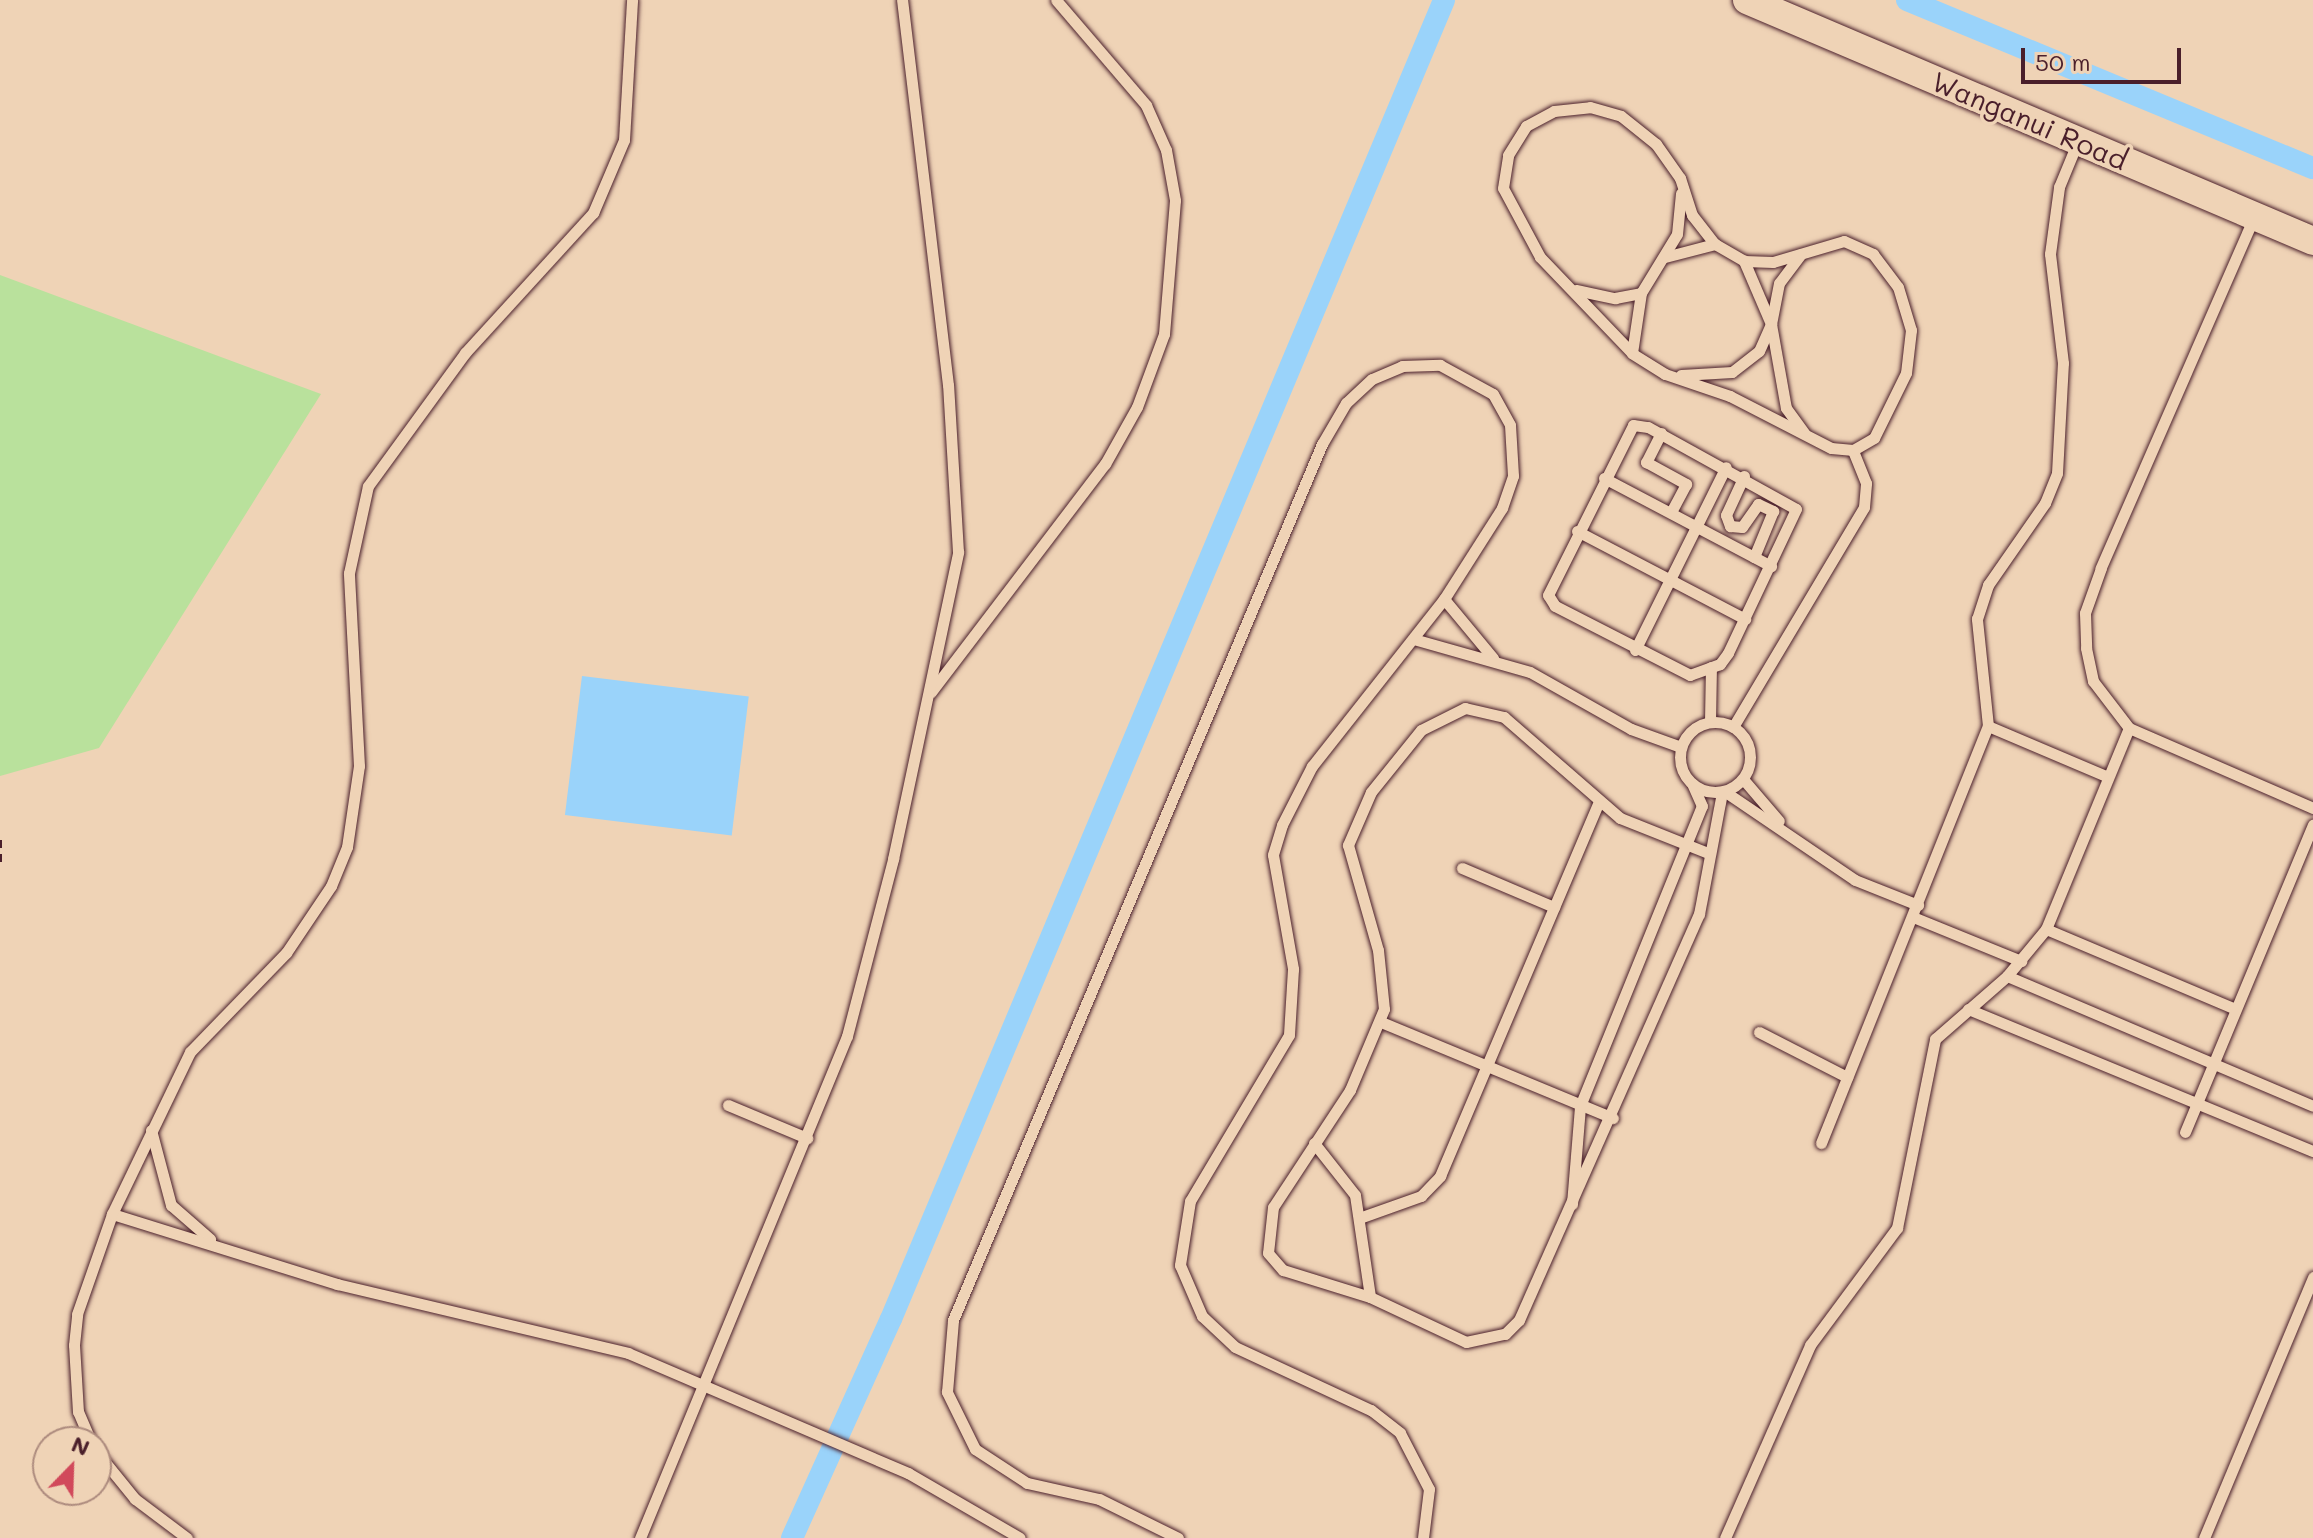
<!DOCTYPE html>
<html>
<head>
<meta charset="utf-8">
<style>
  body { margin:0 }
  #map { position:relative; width:2313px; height:1538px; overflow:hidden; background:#efd3b6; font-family:Mali,sans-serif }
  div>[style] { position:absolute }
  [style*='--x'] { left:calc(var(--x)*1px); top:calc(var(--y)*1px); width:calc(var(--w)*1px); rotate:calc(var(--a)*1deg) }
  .green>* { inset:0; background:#b9e19c }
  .water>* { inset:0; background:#9ad3fa; transform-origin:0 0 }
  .canal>* { height:22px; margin:-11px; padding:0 11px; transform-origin:11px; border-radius:11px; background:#9ad3fa }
  .path>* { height:4px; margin-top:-2px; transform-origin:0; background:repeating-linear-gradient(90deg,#4a1f2b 0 8px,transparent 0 14px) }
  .roads { filter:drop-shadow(0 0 2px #4a1f2b) drop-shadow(0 0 2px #4a1f2b) }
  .service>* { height:11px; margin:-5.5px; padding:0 5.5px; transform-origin:5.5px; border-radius:5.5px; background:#efd3b6 }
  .service>.ring { margin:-5.5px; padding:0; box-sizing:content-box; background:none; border:11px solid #efd3b6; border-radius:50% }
  .tertiary>* { height:28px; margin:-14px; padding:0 14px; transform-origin:14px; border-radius:14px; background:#efd3b6 }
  span { translate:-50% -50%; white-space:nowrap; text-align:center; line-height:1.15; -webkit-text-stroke:7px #efd3b6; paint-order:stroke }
  .street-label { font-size:28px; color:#4a1f2b }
  .north { position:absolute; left:32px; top:1426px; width:80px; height:80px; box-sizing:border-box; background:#efd3b6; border:2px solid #ad8b7e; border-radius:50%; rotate:23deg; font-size:22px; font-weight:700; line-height:32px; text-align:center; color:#4a1f2b }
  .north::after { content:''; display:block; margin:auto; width:28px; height:36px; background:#d1495b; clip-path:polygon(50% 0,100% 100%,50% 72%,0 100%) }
  .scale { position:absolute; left:2021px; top:48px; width:160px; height:36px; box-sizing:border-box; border:4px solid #4a1f2b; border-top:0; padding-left:10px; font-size:24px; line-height:28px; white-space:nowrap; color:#4a1f2b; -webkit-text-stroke:6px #efd3b6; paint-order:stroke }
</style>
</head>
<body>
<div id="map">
  <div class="green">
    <i style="clip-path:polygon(0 275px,321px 394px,99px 748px,0 776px)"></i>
  </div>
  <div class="water">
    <i style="left:582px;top:676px;width:168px;height:140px;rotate:7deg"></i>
  </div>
  <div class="canal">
    <i style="--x:1907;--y:0;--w:439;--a:22.5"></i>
    <i style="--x:792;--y:1538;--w:240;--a:-65.7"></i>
    <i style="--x:891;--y:1319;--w:1430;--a:-67.25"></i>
  </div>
  <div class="path">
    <i style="--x:0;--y:840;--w:25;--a:90"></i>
  </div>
  <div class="roads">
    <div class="service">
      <i style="--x:1590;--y:107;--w:32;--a:16"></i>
      <i style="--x:1621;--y:116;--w:45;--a:38.7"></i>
      <i style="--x:1656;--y:144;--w:42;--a:54.8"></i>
      <i style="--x:1680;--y:178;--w:39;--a:72"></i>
      <i style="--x:1692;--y:215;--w:37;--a:52"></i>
      <i style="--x:1715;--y:244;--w:34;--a:30"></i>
      <i style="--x:1744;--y:261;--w:29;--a:2"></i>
      <i style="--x:1773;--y:262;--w:74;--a:-16.5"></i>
      <i style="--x:1844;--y:241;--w:32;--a:24"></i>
      <i style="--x:1873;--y:254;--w:41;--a:52.9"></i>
      <i style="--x:1898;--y:287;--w:45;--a:73.2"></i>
      <i style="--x:1911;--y:330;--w:43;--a:96.6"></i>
      <i style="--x:1906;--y:373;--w:72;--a:116.2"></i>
      <i style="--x:1874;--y:438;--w:24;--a:150"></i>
      <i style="--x:1853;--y:450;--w:22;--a:-175"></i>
      <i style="--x:1831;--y:448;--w:114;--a:-152.8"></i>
      <i style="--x:1730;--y:396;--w:69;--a:-161.3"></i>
      <i style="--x:1665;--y:374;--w:39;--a:-148"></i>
      <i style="--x:1632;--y:353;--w:133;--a:-133.8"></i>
      <i style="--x:1540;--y:257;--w:78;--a:-118.2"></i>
      <i style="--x:1503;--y:188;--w:33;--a:-81"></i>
      <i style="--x:1508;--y:155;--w:34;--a:-58"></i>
      <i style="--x:1526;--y:126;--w:32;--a:-28"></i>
      <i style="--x:1554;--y:111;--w:36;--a:-6"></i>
      <i style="--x:2254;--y:217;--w:383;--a:113.6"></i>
      <i style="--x:2101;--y:568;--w:48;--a:109.6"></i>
      <i style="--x:2085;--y:613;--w:35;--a:88"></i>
      <i style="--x:2086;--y:648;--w:34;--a:78"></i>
      <i style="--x:2093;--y:681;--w:59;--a:52.5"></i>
      <i style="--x:2129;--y:728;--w:201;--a:23.5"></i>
      <i style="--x:1801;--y:254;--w:36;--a:127"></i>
      <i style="--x:1779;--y:283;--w:42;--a:101"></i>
      <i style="--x:1771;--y:324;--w:85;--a:79.9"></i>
      <i style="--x:1786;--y:408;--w:31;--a:54"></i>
      <i style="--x:1665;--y:257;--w:52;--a:-14.6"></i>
      <i style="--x:1576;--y:290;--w:40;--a:12"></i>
      <i style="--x:1615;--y:298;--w:26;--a:-11"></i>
      <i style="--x:1632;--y:353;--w:61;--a:-81.5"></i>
      <i style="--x:1641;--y:293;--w:69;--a:-58.6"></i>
      <i style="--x:1677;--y:234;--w:41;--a:-84.4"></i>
      <i style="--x:1681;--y:375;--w:51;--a:-3.4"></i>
      <i style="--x:1732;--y:372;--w:34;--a:-38"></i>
      <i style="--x:1759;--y:351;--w:30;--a:-66"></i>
      <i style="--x:1771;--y:324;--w:69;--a:-113.2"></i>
      <i style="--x:1633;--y:425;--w:15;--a:8"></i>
      <i style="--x:1648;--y:427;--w:169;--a:29"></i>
      <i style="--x:1796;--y:509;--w:159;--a:115.3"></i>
      <i style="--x:1728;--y:653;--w:14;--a:126"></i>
      <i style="--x:1720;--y:664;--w:32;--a:160"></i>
      <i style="--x:1690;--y:675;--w:152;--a:-152.9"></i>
      <i style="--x:1555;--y:606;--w:13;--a:-122"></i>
      <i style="--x:1548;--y:595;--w:190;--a:-63.4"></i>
      <i style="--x:1661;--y:433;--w:33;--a:117"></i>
      <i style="--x:1646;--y:462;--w:46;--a:28.8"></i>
      <i style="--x:1686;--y:484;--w:32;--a:118"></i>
      <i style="--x:1744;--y:476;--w:43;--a:114.8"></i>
      <i style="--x:1726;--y:515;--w:12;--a:70"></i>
      <i style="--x:1730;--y:526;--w:12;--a:5"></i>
      <i style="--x:1742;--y:527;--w:28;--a:-55"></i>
      <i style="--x:1758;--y:504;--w:17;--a:25"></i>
      <i style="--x:1773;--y:511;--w:50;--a:112.4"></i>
      <i style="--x:1604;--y:478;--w:189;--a:27.8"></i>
      <i style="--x:1577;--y:531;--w:190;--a:27.6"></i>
      <i style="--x:1444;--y:599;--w:77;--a:50.3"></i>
      <i style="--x:1417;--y:640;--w:117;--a:15.8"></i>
      <i style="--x:1530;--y:672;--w:116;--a:29.4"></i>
      <i style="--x:1631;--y:729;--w:53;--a:19.8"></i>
      <i style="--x:1635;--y:650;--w:204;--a:-63.6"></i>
      <i style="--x:931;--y:692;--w:287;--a:-52.7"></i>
      <i style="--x:1105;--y:464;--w:65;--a:-60.7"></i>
      <i style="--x:1137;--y:407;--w:78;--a:-69.7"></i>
      <i style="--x:1164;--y:334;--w:134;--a:-85.3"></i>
      <i style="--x:1175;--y:200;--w:51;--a:-100.2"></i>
      <i style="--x:1166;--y:150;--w:49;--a:-114"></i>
      <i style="--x:1146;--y:105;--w:138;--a:-130.6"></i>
      <i class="ring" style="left:1680px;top:722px;width:59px;height:59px"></i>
      <i style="--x:1710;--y:722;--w:55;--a:-89"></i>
      <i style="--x:1988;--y:726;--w:130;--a:23"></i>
      <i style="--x:1733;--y:727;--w:256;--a:-59.2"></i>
      <i style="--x:1864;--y:507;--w:24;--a:-85"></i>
      <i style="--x:1866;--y:483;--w:35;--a:-112"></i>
      <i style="--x:1743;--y:779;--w:55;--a:49.4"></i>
      <i style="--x:1724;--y:791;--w:158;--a:34.2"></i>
      <i style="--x:1855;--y:880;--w:68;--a:21.6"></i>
      <i style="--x:1708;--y:853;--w:95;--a:-158.3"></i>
      <i style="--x:1620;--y:818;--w:154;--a:-139"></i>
      <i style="--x:1504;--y:717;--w:40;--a:-167"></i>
      <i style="--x:1465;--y:708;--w:49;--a:153.4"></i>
      <i style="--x:1421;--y:730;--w:80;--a:128.9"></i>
      <i style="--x:1371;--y:792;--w:58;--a:113.5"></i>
      <i style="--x:1348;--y:845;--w:109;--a:74.1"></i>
      <i style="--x:1378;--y:950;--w:59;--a:84.2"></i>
      <i style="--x:1384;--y:1009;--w:88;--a:112.8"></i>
      <i style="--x:1350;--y:1090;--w:140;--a:123.3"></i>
      <i style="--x:1273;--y:1207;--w:46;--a:96.2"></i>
      <i style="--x:1268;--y:1253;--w:23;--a:49"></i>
      <i style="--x:1283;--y:1270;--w:91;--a:17.2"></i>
      <i style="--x:1370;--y:1297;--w:106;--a:25.1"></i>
      <i style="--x:1466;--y:1342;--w:40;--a:-12"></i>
      <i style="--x:1505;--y:1334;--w:20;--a:-45"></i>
      <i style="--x:1519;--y:1320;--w:444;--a:-66.1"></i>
      <i style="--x:1699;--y:914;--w:124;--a:-79.3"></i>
      <i style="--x:1462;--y:868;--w:100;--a:23"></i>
      <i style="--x:1913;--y:917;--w:117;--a:22.2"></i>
      <i style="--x:2046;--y:929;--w:205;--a:22.9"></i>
      <i style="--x:2007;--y:976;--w:332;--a:23"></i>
      <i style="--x:1968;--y:1009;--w:373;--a:22.4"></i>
      <i style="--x:1381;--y:1022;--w:251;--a:22.5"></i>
      <i style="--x:1759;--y:1032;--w:99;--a:27.1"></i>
      <i style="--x:728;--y:1105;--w:86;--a:22.7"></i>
      <i style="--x:151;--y:1130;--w:78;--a:75.1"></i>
      <i style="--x:171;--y:1205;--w:52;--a:41.1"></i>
      <i style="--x:2185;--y:1132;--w:333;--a:-67.4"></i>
      <i style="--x:1314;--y:1143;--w:66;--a:51.7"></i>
      <i style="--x:1355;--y:1195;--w:103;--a:81.6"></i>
      <i style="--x:1821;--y:1143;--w:449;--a:-68.2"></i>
      <i style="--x:1988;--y:726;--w:108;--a:-95.9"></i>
      <i style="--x:1977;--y:619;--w:36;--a:-72"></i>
      <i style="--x:1988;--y:585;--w:100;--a:-55.2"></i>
      <i style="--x:2045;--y:503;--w:32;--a:-68"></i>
      <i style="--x:2057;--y:473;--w:110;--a:-86.9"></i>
      <i style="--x:2063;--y:363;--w:110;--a:-96.8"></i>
      <i style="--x:2050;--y:254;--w:68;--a:-82.3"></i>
      <i style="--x:2059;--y:187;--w:50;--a:-67.6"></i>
      <i style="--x:1572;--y:1204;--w:98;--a:-85.3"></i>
      <i style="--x:1580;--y:1106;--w:324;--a:-67.9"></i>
      <i style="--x:1702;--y:806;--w:24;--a:-114"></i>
      <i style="--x:112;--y:1214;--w:236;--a:17.3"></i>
      <i style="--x:337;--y:1284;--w:299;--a:13.3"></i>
      <i style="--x:628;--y:1353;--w:305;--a:23.2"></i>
      <i style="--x:908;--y:1473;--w:129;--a:30.1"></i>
      <i style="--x:1362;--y:1217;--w:63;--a:-19.6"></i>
      <i style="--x:1421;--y:1196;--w:28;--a:-46"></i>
      <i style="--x:1440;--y:1176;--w:405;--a:-67"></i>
      <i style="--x:91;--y:1442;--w:33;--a:-113"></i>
      <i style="--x:78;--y:1412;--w:67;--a:-93.4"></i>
      <i style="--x:74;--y:1345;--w:31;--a:-84"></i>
      <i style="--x:77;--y:1314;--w:106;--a:-70.7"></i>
      <i style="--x:112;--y:1214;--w:180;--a:-64.3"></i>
      <i style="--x:190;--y:1052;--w:138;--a:-45.9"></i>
      <i style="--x:286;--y:953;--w:81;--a:-56.1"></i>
      <i style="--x:331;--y:886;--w:42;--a:-67.7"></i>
      <i style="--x:347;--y:847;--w:82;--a:-81.6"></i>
      <i style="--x:359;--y:766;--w:193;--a:-93"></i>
      <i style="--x:349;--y:573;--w:89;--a:-77.7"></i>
      <i style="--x:368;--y:486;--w:165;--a:-53.9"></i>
      <i style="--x:465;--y:353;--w:190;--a:-47.6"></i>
      <i style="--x:593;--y:213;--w:79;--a:-67"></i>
      <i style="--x:624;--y:140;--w:140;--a:-86.7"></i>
      <i style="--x:96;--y:1451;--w:62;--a:50.9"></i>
      <i style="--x:135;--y:1499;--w:65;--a:36.9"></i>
      <i style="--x:640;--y:1538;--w:543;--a:-67.59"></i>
      <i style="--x:847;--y:1036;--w:183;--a:-75.4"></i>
      <i style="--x:893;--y:859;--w:314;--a:-78"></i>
      <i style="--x:958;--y:552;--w:167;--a:-93.4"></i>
      <i style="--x:948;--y:385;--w:388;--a:-96.8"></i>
      <i style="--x:1178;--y:1538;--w:88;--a:-153.7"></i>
      <i style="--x:1099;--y:1499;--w:74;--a:-167.5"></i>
      <i style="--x:1027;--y:1483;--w:62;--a:-146.8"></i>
      <i style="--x:975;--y:1449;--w:64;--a:-116.2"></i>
      <i style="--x:947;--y:1392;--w:72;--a:-85.2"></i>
      <i style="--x:953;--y:1320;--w:951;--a:-67.16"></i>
      <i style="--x:1322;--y:444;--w:48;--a:-59.7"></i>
      <i style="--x:1346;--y:403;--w:35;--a:-43"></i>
      <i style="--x:1372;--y:379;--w:33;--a:-23"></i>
      <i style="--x:1402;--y:366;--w:38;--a:-2"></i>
      <i style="--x:1440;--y:365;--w:60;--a:28.7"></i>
      <i style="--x:1493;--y:394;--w:35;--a:61"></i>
      <i style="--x:1510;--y:425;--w:51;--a:86.6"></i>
      <i style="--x:1513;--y:476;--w:34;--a:109"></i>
      <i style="--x:1502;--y:508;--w:108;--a:122.5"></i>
      <i style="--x:1444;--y:599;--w:213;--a:128.3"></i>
      <i style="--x:1312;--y:766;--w:66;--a:117"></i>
      <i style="--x:1282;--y:825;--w:31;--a:107"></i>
      <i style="--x:1273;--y:855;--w:116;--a:80"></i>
      <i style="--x:1293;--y:969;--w:66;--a:93.5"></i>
      <i style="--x:1289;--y:1035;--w:193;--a:120.8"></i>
      <i style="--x:1190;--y:1201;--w:65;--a:98.9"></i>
      <i style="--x:1180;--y:1265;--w:56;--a:66.7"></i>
      <i style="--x:1202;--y:1316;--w:45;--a:43.2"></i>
      <i style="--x:1235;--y:1347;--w:150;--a:24.9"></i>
      <i style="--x:1371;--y:1410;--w:37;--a:38"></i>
      <i style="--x:1400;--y:1433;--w:63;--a:62.6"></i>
      <i style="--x:1429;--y:1489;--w:49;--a:97"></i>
      <i style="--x:1725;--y:1538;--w:211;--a:-66.2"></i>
      <i style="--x:1810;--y:1345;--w:146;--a:-53.4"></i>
      <i style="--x:1897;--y:1228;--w:193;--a:-78.6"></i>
      <i style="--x:1935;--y:1039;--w:96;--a:-41.2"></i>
      <i style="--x:2007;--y:976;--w:61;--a:-50.3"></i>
      <i style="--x:2046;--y:929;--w:217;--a:-67.6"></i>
      <i style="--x:2204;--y:1538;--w:283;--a:-67.3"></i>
    </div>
    <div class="tertiary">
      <i style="--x:1747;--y:0;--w:615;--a:23.06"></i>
    </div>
  </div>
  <div class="street-label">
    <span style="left:2030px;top:120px;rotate:23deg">Wanganui Road</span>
  </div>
  <div class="north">N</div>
  <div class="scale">50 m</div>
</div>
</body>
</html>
